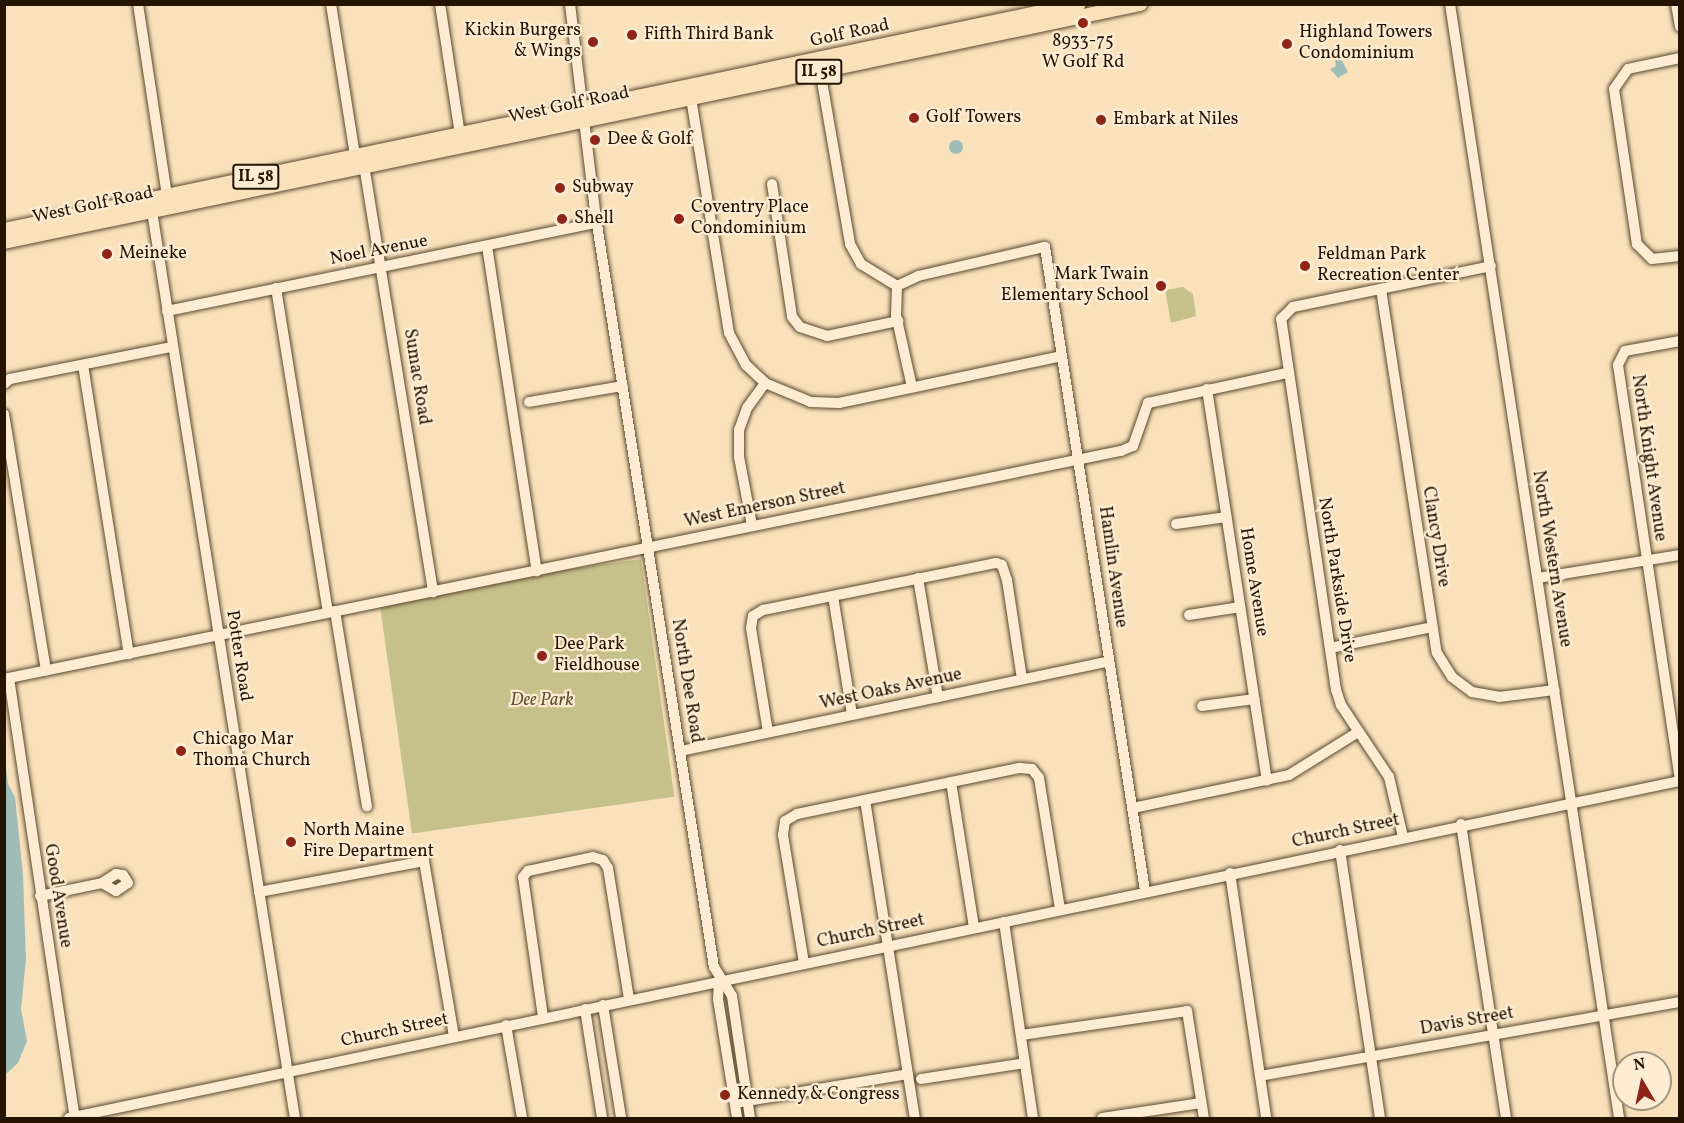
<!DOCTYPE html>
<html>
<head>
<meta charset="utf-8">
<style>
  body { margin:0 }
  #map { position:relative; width:1684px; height:1123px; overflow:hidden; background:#f9e2bb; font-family:Vollkorn,serif }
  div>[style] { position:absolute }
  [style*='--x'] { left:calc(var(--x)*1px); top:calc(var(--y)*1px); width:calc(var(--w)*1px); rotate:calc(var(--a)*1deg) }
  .green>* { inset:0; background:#c6c18b; transform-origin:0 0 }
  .water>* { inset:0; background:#a0bcb7 }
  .round { border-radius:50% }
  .roads { filter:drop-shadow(0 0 2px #5a4830) drop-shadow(0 0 2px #5a4830) }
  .minor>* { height:10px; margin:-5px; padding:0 5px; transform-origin:5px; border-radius:5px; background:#fbecd3 }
  .major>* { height:14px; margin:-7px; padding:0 7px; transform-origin:7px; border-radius:7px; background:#f9e2bb }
  .dots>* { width:16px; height:16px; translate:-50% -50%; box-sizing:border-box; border:3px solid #fbecd3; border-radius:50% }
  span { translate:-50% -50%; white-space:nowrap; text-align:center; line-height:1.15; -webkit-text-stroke:4.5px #fbecd3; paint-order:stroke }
  .shield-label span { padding:2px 4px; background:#fbecd3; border:2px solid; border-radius:4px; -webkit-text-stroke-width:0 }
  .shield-label { font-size:16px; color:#251402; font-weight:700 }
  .poi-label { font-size:18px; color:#251402 }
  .right { translate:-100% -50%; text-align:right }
  .left { translate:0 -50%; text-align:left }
  .street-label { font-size:18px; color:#251402 }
  .park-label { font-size:18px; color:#5d5132; font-style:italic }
  .frame { position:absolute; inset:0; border:6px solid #251402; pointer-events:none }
  .north { position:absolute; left:1612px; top:1051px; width:60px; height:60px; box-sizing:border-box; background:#fbecd3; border:2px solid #a5967f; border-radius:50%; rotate:351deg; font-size:16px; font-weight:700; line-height:24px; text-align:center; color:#251402 }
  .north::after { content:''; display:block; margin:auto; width:21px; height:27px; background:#8f2418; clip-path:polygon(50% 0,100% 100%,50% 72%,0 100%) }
</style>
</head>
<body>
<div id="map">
  <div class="green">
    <i style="clip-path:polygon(1183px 287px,1193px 294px,1196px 316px,1171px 323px,1165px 290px)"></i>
    <i style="left:641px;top:559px;width:240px;height:265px;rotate:82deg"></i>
  </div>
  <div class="water">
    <i style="clip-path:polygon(1341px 59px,1348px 72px,1338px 78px,1330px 69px,1336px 66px,1335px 60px)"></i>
    <i class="round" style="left:949px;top:140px;width:14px;height:14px"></i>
    <i style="clip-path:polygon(4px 750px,8px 784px,15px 797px,23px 875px,26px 959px,21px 1009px,27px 1041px,18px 1063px,5px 1075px)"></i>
  </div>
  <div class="roads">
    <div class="minor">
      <i style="--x:138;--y:4;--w:193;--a:81.4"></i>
      <i style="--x:331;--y:4;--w:154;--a:81"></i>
      <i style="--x:440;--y:4;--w:132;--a:81.3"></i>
      <i style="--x:570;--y:4;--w:216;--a:83.1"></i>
      <i style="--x:596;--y:218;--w:758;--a:81.05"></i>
      <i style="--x:714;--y:967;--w:34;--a:58"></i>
      <i style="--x:732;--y:996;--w:123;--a:81.6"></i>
      <i style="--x:1450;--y:4;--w:1127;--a:81.37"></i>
      <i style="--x:1676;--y:4;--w:23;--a:80"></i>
      <i style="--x:1680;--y:58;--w:53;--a:168.1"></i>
      <i style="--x:1628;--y:69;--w:24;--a:125"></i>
      <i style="--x:1614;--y:89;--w:157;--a:81.6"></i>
      <i style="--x:1637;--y:244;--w:21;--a:45"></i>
      <i style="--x:1652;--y:259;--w:28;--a:-6"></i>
      <i style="--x:819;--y:64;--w:183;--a:80.2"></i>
      <i style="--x:850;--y:244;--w:23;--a:61"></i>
      <i style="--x:861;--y:264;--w:42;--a:31.4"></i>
      <i style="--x:690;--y:92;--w:244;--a:80.8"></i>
      <i style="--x:729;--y:333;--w:36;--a:62"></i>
      <i style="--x:746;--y:365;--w:26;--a:43"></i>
      <i style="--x:765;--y:383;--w:50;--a:22.4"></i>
      <i style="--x:811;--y:402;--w:28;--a:2"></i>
      <i style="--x:839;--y:403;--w:228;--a:-11.9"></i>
      <i style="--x:363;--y:159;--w:439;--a:80.8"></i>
      <i style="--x:772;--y:184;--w:134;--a:81.4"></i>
      <i style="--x:792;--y:317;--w:13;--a:51"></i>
      <i style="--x:800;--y:327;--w:28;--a:18"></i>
      <i style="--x:827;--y:336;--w:73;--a:-11.9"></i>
      <i style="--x:151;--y:205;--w:924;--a:81.04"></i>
      <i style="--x:487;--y:246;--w:329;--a:81.3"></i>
      <i style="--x:897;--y:286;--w:23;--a:-25"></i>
      <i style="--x:918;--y:276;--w:130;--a:-12.9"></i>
      <i style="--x:1045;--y:247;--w:652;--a:81.17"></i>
      <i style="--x:897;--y:286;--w:29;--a:92"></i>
      <i style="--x:896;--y:315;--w:74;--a:77.5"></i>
      <i style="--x:276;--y:288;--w:328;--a:80.9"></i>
      <i style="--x:1381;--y:289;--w:368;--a:81.3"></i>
      <i style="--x:1437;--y:653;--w:28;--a:58"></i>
      <i style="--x:1452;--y:677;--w:25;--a:37"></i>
      <i style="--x:1472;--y:692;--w:27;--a:10"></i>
      <i style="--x:1499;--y:697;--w:56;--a:-7.1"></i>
      <i style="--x:167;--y:311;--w:439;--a:-11.6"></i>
      <i style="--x:1680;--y:341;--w:56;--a:169.7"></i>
      <i style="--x:1625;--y:351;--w:16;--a:117"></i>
      <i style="--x:1618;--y:365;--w:420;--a:81.5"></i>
      <i style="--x:83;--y:365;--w:293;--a:81"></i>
      <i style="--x:4;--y:384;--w:8;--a:-40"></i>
      <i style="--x:10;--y:379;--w:165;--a:-11.2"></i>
      <i style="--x:1207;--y:389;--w:396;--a:81.3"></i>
      <i style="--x:529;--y:402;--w:95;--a:-9.7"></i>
      <i style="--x:4;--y:414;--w:260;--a:80.7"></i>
      <i style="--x:1176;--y:524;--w:51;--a:-7.8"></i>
      <i style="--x:752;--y:525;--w:69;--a:-100.8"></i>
      <i style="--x:739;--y:457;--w:27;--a:-90"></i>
      <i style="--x:739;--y:430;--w:23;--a:-70"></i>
      <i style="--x:747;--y:408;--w:31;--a:-54"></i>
      <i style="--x:918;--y:578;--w:121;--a:80.5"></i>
      <i style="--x:1538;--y:578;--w:144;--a:-9.2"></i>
      <i style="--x:833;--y:596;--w:120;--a:80.9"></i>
      <i style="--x:335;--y:611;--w:198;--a:80.7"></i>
      <i style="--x:1189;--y:615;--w:52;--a:-8.9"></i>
      <i style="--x:1330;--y:648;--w:104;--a:-11.6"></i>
      <i style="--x:9;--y:678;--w:445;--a:81.5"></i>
      <i style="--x:4;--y:679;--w:1140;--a:-11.54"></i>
      <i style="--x:1121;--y:451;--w:13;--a:-23"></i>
      <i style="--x:1133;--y:446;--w:46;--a:-70.8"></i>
      <i style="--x:1148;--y:403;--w:142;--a:-12.2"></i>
      <i style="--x:1202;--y:706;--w:53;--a:-7.5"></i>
      <i style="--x:768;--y:732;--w:105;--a:-99.3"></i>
      <i style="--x:751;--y:628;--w:12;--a:-81"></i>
      <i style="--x:753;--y:616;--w:12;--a:-31"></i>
      <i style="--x:763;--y:610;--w:238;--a:-11.4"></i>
      <i style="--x:996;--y:563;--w:6;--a:18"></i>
      <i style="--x:1002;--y:565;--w:16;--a:72"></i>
      <i style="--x:1007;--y:580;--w:100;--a:81.4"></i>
      <i style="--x:680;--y:751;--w:438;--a:-11.8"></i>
      <i style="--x:951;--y:782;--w:147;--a:81"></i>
      <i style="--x:865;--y:800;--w:322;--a:81.1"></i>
      <i style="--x:1133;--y:808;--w:159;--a:-11.9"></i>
      <i style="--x:1289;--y:775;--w:81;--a:-31.9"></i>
      <i style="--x:1461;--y:824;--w:297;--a:81.3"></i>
      <i style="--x:1403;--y:837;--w:62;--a:-103.1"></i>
      <i style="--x:1389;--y:777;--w:87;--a:-123.7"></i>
      <i style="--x:1341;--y:705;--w:16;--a:-108"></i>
      <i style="--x:1336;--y:690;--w:375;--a:-98.4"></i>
      <i style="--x:1281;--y:319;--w:17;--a:-45"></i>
      <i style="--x:1293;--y:307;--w:202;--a:-11.7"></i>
      <i style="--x:1340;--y:850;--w:271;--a:81.5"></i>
      <i style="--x:1230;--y:873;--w:248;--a:81.6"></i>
      <i style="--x:259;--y:892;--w:168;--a:-10.6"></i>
      <i style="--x:424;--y:861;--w:178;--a:80.3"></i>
      <i style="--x:40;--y:896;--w:63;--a:-11.8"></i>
      <i style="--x:102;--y:883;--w:16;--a:30"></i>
      <i style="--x:116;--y:891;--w:14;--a:-34"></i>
      <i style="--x:128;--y:883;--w:9;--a:-122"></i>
      <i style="--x:123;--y:875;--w:7;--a:-172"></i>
      <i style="--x:116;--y:874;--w:17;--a:147"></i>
      <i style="--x:1004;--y:922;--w:198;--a:81.6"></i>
      <i style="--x:804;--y:963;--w:130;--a:-99.3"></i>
      <i style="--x:783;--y:835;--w:14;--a:-82"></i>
      <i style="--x:785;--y:821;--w:14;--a:-30"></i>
      <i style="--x:797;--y:814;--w:228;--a:-11.7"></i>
      <i style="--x:1020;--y:768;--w:12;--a:5"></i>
      <i style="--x:1032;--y:769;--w:11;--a:52"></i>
      <i style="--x:1039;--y:778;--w:133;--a:80.9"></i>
      <i style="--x:719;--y:981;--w:18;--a:93"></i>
      <i style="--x:718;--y:999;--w:121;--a:80.9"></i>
      <i style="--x:603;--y:1005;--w:114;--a:80.9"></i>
      <i style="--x:585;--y:1009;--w:110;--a:81.1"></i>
      <i style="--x:543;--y:1017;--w:141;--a:-98.1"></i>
      <i style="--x:523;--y:877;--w:8;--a:-50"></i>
      <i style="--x:528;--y:871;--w:66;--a:-12.2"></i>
      <i style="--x:593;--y:857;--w:10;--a:17"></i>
      <i style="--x:603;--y:860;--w:9;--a:58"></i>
      <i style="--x:608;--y:868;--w:133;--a:80.9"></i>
      <i style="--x:506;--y:1025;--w:94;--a:80.2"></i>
      <i style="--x:1021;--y:1035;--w:168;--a:-8.2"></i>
      <i style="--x:1187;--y:1011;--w:108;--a:81"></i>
      <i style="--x:1260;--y:1076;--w:426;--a:-10"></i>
      <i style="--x:921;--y:1079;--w:105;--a:-8.7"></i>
      <i style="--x:735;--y:1103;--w:175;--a:-9.5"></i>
      <i style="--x:69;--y:1118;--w:1646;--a:-11.82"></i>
      <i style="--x:1102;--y:1118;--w:100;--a:-8.6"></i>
    </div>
    <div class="major">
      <i style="--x:4;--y:230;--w:1098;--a:-11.87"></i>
      <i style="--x:4;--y:242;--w:1161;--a:-11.83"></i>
    </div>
  </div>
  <div class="dots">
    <i style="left:1083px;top:23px;background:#8f2418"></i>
    <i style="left:632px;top:35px;background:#8f2418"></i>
    <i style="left:593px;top:42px;background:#8f2418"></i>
    <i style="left:1287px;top:44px;background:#8f2418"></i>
    <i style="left:914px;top:118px;background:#8f2418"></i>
    <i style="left:1101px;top:120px;background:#8f2418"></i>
    <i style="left:595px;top:140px;background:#8f2418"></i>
    <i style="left:560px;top:188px;background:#8f2418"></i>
    <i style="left:562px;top:219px;background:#8f2418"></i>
    <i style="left:679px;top:219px;background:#8f2418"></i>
    <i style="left:107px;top:254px;background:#8f2418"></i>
    <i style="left:1305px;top:266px;background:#8f2418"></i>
    <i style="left:1161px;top:286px;background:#8f2418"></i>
    <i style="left:542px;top:656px;background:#8f2418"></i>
    <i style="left:181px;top:751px;background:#8f2418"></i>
    <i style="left:291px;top:842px;background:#8f2418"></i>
    <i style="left:725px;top:1095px;background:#8f2418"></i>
  </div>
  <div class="shield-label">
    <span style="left:819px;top:72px">IL 58</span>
    <span style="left:256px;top:177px">IL 58</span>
  </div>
  <div class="poi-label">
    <span class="right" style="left:581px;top:42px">Kickin Burgers<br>&amp; Wings</span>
    <span class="left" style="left:1299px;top:44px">Highland Towers<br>Condominium</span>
    <span class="left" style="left:644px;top:35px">Fifth Third Bank</span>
    <span style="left:1083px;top:53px">8933-75<br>W Golf Rd</span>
    <span class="left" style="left:926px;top:118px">Golf Towers</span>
    <span class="left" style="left:1113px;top:120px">Embark at Niles</span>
    <span class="left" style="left:607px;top:140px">Dee &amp; Golf</span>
    <span class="left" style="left:572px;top:188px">Subway</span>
    <span class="left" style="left:691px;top:219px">Coventry Place<br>Condominium</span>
    <span class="left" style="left:574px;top:219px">Shell</span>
    <span class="left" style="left:119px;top:254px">Meineke</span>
    <span class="left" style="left:1317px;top:266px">Feldman Park<br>Recreation Center</span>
    <span class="right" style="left:1149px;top:286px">Mark Twain<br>Elementary School</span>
    <span class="left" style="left:554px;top:656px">Dee Park<br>Fieldhouse</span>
    <span class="left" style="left:193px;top:751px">Chicago Mar<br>Thoma Church</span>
    <span class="left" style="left:303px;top:842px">North Maine<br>Fire Department</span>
    <span class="left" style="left:737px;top:1095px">Kennedy &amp; Congress</span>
  </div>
  <div class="street-label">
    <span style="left:850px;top:34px;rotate:-12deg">Golf Road</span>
    <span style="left:569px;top:106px;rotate:-12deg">West Golf Road</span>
    <span style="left:93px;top:206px;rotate:-12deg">West Golf Road</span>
    <span style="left:379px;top:251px;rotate:-11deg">Noel Avenue</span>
    <span style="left:416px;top:377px;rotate:81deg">Sumac Road</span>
    <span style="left:1648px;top:458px;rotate:82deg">North Knight Avenue</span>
    <span style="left:765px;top:506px;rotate:-12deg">West Emerson Street</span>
    <span style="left:1435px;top:537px;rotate:81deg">Clancy Drive</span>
    <span style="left:1551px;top:559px;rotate:81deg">North Western Avenue</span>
    <span style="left:1112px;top:567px;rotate:82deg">Hamlin Avenue</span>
    <span style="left:1336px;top:580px;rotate:81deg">North Parkside Drive</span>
    <span style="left:1253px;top:582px;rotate:81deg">Home Avenue</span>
    <span style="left:238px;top:656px;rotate:81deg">Potter Road</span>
    <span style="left:686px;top:681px;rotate:81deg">North Dee Road</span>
    <span style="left:891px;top:690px;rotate:-12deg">West Oaks Avenue</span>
    <span style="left:1346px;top:832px;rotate:-12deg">Church Street</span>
    <span style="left:57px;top:896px;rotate:81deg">Good Avenue</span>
    <span style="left:871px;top:932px;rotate:-12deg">Church Street</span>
    <span style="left:1467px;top:1022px;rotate:-10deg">Davis Street</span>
    <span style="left:395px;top:1031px;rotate:-12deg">Church Street</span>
  </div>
  <div class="park-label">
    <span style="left:542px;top:701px">Dee Park</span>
  </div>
  <div class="frame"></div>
  <div class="north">N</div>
</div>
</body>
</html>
